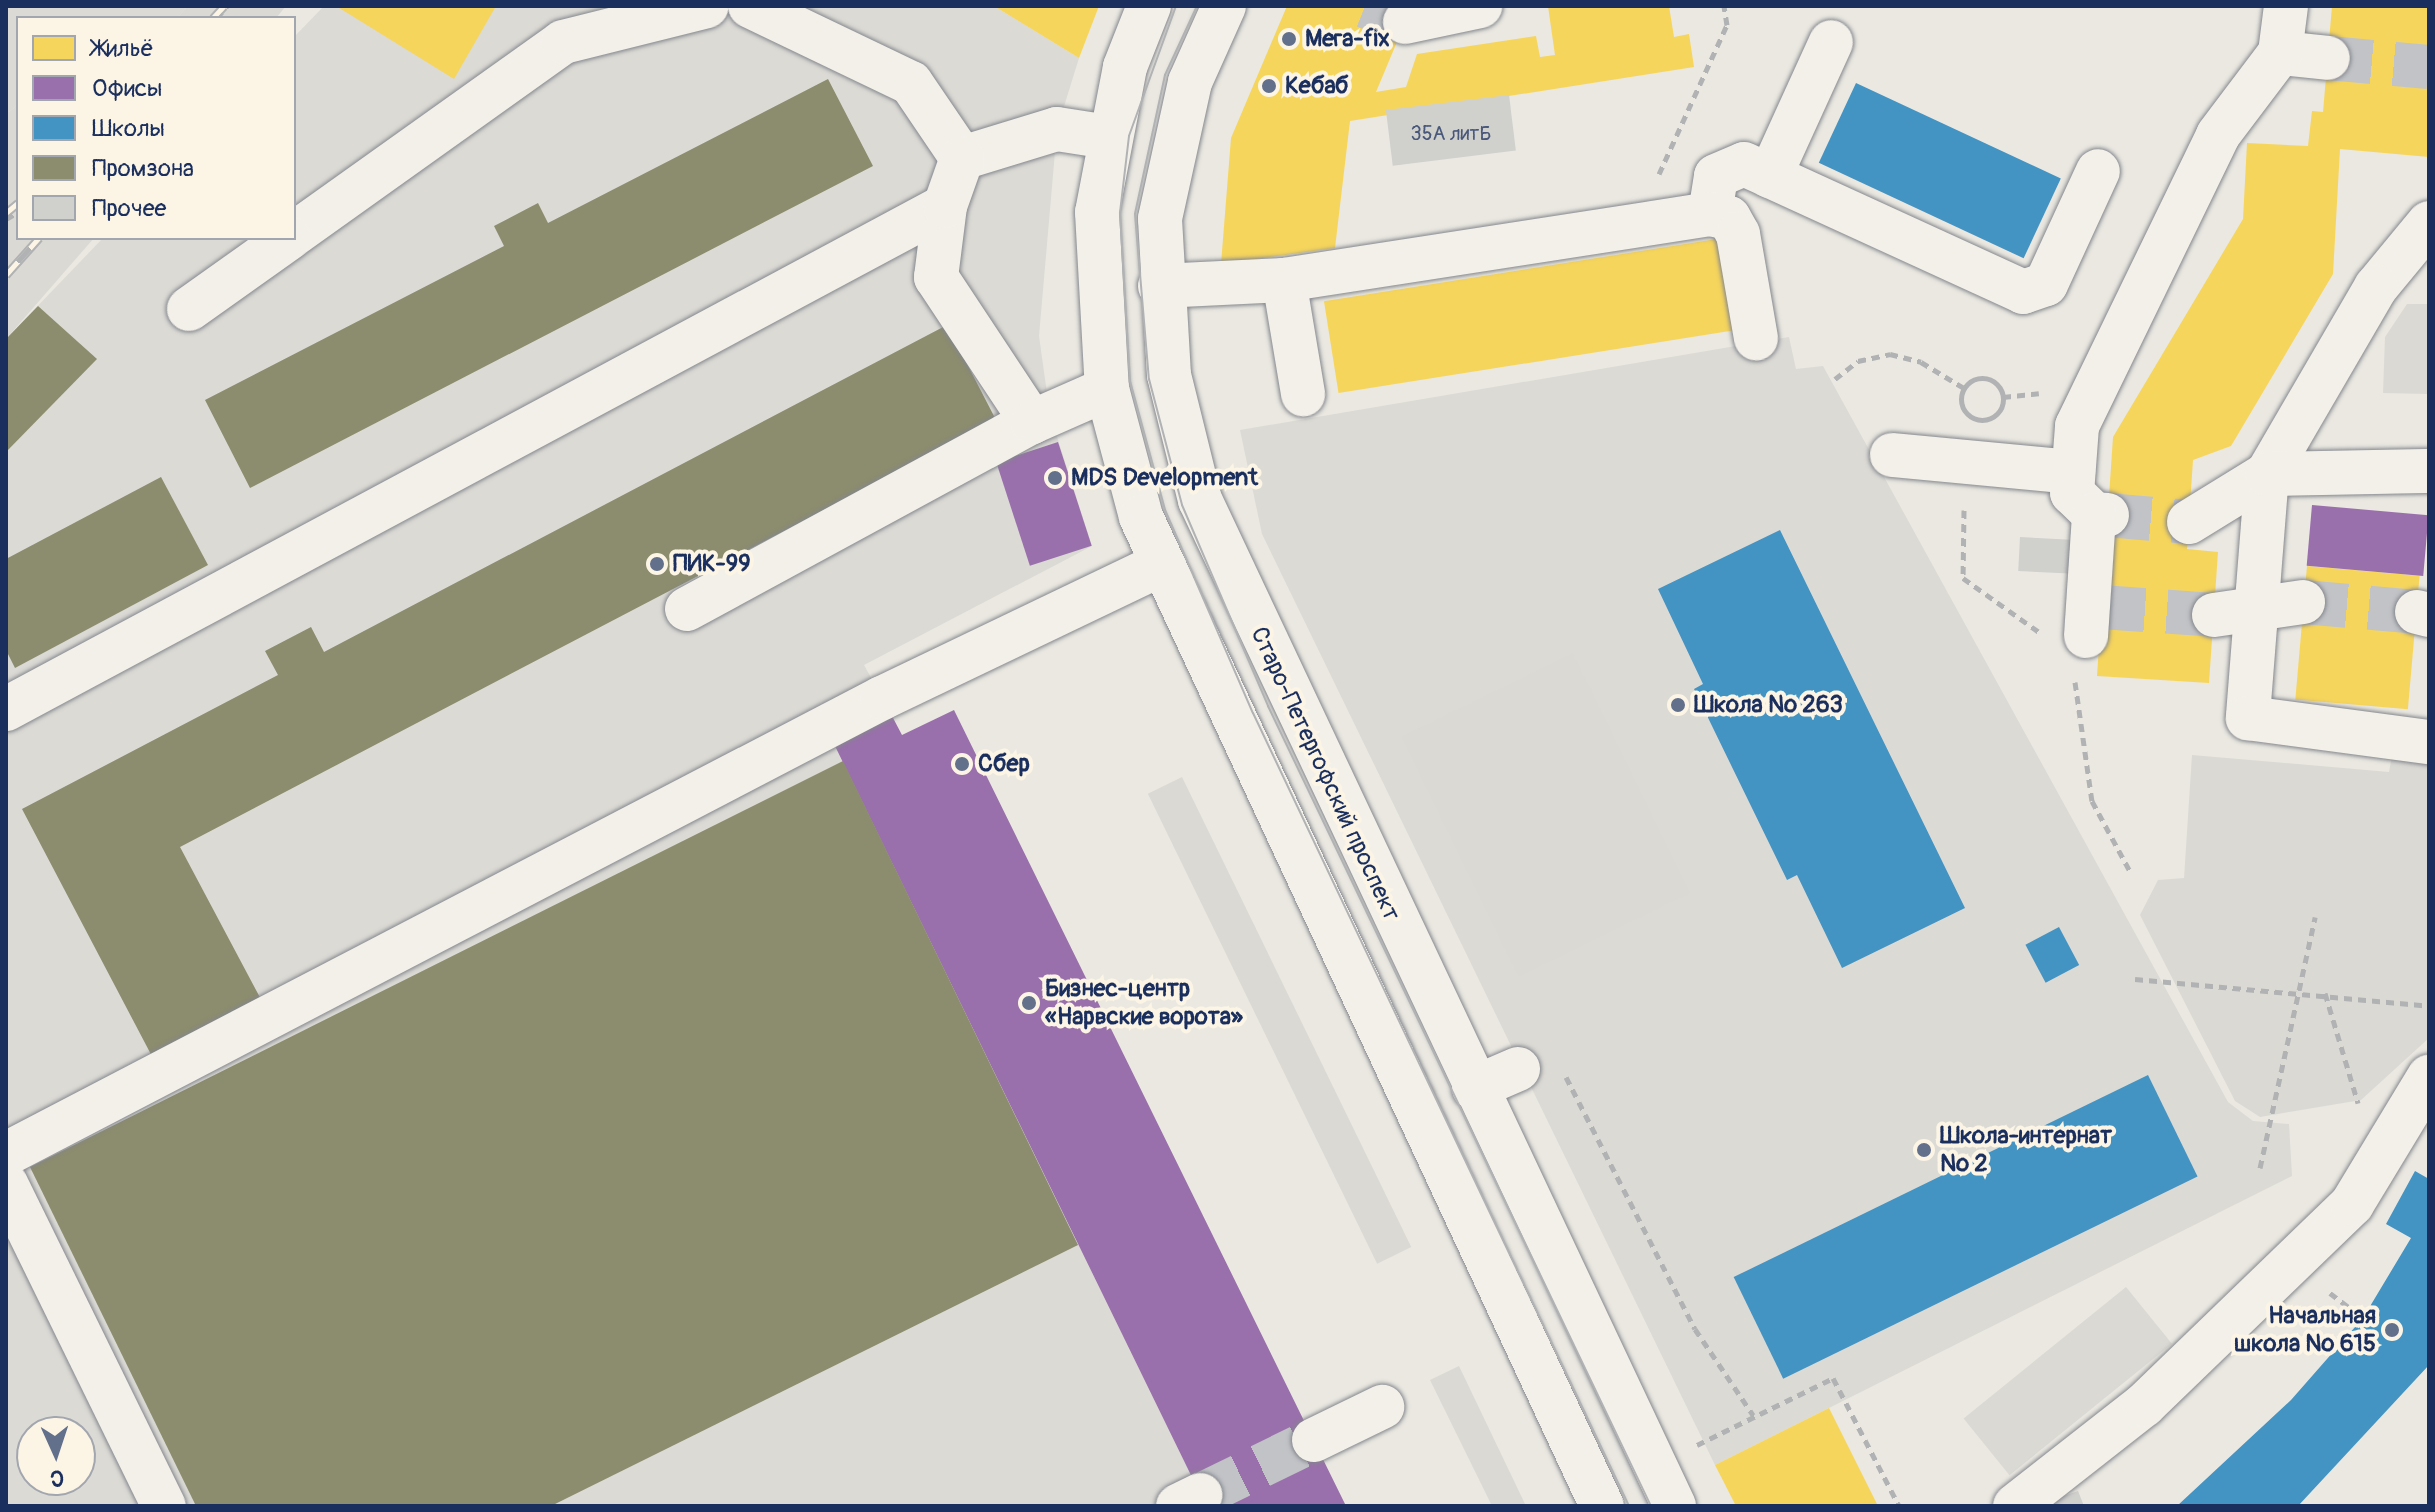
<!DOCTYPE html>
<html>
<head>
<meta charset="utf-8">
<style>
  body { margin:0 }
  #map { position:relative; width:2435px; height:1512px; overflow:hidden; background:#eae8e1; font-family:Pangolin,sans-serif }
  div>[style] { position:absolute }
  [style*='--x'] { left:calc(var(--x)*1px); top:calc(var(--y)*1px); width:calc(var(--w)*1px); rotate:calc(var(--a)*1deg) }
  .built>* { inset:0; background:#dbdad5 }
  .green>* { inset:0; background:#dbd9d4; transform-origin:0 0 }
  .homes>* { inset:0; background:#f6d55c; transform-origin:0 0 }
  .offices>* { inset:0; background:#9970ab; transform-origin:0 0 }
  .schools>* { inset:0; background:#4393c3; transform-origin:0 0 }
  .industry>* { inset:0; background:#8c8c6e }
  .building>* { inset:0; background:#d0d0cd; transform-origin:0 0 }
  .minor-tunnel>* { height:44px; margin-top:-22px; transform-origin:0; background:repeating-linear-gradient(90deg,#c1c3c7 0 44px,transparent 0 66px) }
  .path>* { height:5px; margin-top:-2.5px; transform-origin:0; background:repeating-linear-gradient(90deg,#b0b2b3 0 8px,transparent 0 14px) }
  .path>.ring { margin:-2.5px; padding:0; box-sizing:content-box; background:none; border:5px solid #b0b2b3; border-radius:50% }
  .roads { filter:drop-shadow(0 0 2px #84878d) drop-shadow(0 0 2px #84878d) }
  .minor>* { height:44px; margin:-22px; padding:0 22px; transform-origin:22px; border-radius:22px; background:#f3f0ea }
  .major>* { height:44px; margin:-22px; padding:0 22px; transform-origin:22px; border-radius:22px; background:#f3f0ea }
  .tram>* { height:2px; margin:-1px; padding:0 1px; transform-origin:1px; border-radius:1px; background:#b0b2b3 }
  .rail>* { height:9px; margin-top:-4.5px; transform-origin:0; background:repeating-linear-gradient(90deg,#fcf5e5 0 18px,#b0b2b3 0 36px); box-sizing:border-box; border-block:2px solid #b0b2b3 }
  .dots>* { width:22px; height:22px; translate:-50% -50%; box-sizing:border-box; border:4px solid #fcf5e5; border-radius:50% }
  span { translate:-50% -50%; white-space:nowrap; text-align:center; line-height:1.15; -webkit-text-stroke:8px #fcf5e5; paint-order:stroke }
  .number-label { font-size:20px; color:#48577a }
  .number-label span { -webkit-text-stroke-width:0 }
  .poi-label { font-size:24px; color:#1b2f5e; font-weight:700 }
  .left { translate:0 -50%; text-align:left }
  .right { translate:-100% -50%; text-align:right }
  .street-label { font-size:24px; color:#1b2f5e }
  .frame { position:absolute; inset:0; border:8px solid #1b2f5e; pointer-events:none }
  .legend { position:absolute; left:16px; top:16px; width:280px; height:224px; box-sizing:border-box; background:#fcf5e5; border:2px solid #a2a6af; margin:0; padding:10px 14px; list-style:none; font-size:24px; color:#1b2f5e }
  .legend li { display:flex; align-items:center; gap:16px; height:40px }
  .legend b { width:40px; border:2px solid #a2a6af }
  .north { position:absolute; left:16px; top:1416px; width:80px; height:80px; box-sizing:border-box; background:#fcf5e5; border:2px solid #a2a6af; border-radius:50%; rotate:177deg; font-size:22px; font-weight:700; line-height:32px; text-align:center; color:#1b2f5e }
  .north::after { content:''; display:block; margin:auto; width:28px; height:36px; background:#63708c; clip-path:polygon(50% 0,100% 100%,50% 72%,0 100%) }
</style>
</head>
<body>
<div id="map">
  <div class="built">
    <i style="clip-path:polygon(6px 6px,188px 6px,177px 18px,18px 18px,18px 105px,6px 114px)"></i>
    <i style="clip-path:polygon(evenodd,324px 6px,994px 6px,1079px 58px,1057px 129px,1039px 336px,1050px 415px,1092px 546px,864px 665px,892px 716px,834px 744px,1206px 1506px,6px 1506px,6px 339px,103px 238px,294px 238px,294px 37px,324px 6px,32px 1432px,80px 1432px,80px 1480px,32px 1480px,32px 1432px)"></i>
    <i style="clip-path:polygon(1789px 337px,1796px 369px,1823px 366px,2228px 1102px,2253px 1121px,2289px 1124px,2292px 1176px,1715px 1465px,1262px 534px,1240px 430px)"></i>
  </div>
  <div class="green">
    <i style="clip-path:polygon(188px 6px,286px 6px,276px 18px,177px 18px)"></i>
    <i style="clip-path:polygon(18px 105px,18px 238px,94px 238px,6px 339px,6px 114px)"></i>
    <i style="clip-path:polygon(2407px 304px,2429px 304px,2429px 394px,2383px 393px,2385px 337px)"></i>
    <i style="left:1573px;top:653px;width:267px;height:191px;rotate:64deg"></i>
    <i style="clip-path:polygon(2393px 750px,2429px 755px,2429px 1038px,2361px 1100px,2260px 1117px,2235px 1101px,2140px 915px,2158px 880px,2184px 878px,2192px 755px,2389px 772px)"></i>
    <i style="left:1182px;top:777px;width:523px;height:38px;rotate:64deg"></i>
    <i style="left:2126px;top:1287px;width:73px;height:209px;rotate:51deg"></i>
    <i style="clip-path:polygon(1459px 1366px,1526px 1506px,1492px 1506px,1430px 1380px)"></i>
  </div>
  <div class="homes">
    <i style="clip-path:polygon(336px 6px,496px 6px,454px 79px)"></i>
    <i style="clip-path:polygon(994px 6px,1099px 6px,1079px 58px)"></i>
    <i style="clip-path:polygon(1287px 6px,1412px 6px,1376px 92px,1406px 87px,1417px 54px,1536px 36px,1540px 57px,1555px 55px,1548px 6px,1669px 6px,1674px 37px,1689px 34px,1694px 67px,1350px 121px,1335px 248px,1221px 264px,1231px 138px)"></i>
    <i style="clip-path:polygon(2332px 6px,2429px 6px,2429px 157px,2340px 149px,2333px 274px,2231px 446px,2193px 460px,2187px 549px,2218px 552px,2209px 683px,2097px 676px,2113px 437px,2243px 219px,2247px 143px,2308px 146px,2312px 111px,2323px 112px)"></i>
    <i style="left:1723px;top:238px;width:93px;height:404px;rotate:81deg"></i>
    <i style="left:2307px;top:566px;width:113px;height:134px;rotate:5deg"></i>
    <i style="clip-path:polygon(1829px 1408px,1878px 1506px,1736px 1506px,1715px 1465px)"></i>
  </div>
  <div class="offices">
    <i style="left:1058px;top:442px;width:109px;height:65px;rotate:72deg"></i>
    <i style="left:2312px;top:505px;width:117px;height:61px;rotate:5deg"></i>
    <i style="clip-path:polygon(954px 710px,1346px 1506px,1206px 1506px,834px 744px,892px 716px,902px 735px)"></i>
  </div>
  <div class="schools">
    <i style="left:1856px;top:83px;width:226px;height:88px;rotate:25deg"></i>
    <i style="clip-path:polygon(1780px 530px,1965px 908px,1842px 968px,1797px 875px,1787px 880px,1694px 689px,1703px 684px,1658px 589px)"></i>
    <i style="left:2059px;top:927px;width:43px;height:38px;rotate:62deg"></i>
    <i style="left:2148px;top:1075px;width:113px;height:461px;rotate:64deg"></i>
    <i style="clip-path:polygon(2415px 1171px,2429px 1179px,2429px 1365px,2298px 1506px,2177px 1506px,2291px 1400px,2363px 1318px,2411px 1238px,2386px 1224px)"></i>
  </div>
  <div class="industry">
    <i style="clip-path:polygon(828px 79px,873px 166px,250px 488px,205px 400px,504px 246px,494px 226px,538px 203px,548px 223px)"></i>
    <i style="clip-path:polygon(38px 306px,97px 359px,6px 452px,6px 339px)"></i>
    <i style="clip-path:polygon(947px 325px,996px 420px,180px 847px,264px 1005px,155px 1062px,22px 809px,278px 675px,265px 651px,311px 627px,324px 652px)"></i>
    <i style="clip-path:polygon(161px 477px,208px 565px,15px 668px,6px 650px,6px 559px)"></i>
    <i style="clip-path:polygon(843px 761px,1078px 1245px,551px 1506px,196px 1506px,30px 1167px)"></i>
  </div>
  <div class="building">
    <i style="left:1509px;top:95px;width:56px;height:124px;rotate:83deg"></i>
    <i style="left:2020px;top:537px;width:51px;height:34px;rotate:3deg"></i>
    <i style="clip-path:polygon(2078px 1491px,2084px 1506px,2046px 1506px,2045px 1503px)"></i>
  </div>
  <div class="minor-tunnel">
    <i style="--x:1365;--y:6;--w:43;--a:21.8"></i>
    <i style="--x:2328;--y:58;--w:101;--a:5.1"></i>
    <i style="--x:2107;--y:515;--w:82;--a:4.9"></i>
    <i style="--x:2303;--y:602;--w:114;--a:5"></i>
    <i style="--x:2101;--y:607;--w:113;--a:4"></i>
    <i style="--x:1201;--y:1495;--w:126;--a:-26"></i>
  </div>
  <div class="path">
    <i style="--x:217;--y:18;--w:16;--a:-50"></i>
    <i style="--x:1659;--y:174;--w:164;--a:-65.5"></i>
    <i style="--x:1727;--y:25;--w:19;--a:-99"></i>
    <i style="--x:6;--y:219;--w:14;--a:-30"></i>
    <i class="ring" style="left:1961px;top:378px;width:37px;height:37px"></i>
    <i style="--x:1835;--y:379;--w:29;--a:-38"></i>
    <i style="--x:1858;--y:361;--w:33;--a:-12"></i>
    <i style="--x:1890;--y:354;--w:32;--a:14"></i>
    <i style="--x:1921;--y:362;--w:50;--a:31.2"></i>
    <i style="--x:2003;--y:397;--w:36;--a:-6"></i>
    <i style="--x:1964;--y:510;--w:68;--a:90.8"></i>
    <i style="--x:1963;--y:578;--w:93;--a:35.4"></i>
    <i style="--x:2075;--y:682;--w:120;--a:81.9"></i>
    <i style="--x:2092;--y:801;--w:82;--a:61.6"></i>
    <i style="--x:2135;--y:979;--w:295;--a:5.2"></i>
    <i style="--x:2325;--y:993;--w:115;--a:73.3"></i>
    <i style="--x:1566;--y:1077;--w:283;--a:62.9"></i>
    <i style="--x:1695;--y:1329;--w:104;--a:56"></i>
    <i style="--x:2260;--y:1168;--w:257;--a:-77.6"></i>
    <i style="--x:2330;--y:1293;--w:41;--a:37.1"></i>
    <i style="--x:1697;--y:1445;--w:152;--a:-26.2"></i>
    <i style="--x:1833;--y:1378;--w:144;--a:62.7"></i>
  </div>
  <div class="roads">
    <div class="minor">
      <i style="--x:750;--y:6;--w:178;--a:25.6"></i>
      <i style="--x:911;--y:83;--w:91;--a:55.8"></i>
      <i style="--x:1224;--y:6;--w:83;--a:114.1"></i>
      <i style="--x:1190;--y:82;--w:140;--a:102.4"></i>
      <i style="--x:1160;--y:219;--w:156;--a:86.7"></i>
      <i style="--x:1169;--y:375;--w:129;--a:76.1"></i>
      <i style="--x:1200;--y:500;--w:1112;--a:64.77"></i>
      <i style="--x:1405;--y:22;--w:77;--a:-12"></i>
      <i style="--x:2280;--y:53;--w:48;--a:5.9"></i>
      <i style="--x:962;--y:158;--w:99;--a:-17"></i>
      <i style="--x:1057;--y:129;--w:52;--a:8.9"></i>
      <i style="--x:1770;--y:176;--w:147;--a:-65.5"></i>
      <i style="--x:945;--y:206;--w:72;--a:97.2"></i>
      <i style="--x:936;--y:277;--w:174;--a:56.5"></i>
      <i style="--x:1710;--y:214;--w:38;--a:-81"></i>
      <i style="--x:1716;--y:176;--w:30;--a:-23"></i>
      <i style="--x:1744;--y:164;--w:307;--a:24.6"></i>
      <i style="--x:2023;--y:292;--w:24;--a:-19"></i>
      <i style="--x:2046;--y:284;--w:124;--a:-65.3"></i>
      <i style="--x:2429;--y:223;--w:83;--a:129.6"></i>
      <i style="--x:2376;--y:287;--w:216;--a:120.2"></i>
      <i style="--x:2267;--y:474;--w:245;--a:94.5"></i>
      <i style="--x:2248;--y:718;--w:183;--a:7.6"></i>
      <i style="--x:294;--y:234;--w:330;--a:-35.5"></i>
      <i style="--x:563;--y:42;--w:148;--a:-14"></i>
      <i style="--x:1284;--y:280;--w:116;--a:80.5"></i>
      <i style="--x:1160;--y:286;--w:124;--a:-2.8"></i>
      <i style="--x:1284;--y:280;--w:431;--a:-8.8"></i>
      <i style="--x:1710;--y:214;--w:19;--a:12"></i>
      <i style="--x:1729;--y:218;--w:18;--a:61"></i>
      <i style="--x:1738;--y:234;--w:106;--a:80.2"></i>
      <i style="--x:189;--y:309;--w:123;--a:-35.4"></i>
      <i style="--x:1892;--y:455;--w:182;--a:5.4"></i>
      <i style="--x:2107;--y:515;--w:13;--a:-176"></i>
      <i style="--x:2094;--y:514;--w:30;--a:-136"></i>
      <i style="--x:2072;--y:493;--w:67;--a:-85.7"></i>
      <i style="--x:2077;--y:426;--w:323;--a:-64.1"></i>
      <i style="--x:2218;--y:135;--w:103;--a:-52.9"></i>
      <i style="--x:2280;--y:53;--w:47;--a:-82.7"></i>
      <i style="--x:2189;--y:522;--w:92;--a:-31.6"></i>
      <i style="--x:2267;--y:474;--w:162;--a:-1.1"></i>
      <i style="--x:687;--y:609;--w:392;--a:-28.5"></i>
      <i style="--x:1032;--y:422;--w:82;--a:-23.7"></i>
      <i style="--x:2417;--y:612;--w:12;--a:14"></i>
      <i style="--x:2214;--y:615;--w:90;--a:-8.3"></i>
      <i style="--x:2086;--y:636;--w:122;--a:-86.2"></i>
      <i style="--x:6;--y:709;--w:1065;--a:-28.18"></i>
      <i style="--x:945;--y:206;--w:51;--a:-70.5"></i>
      <i style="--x:1474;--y:1088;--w:48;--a:-23.4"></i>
      <i style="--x:6;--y:1154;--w:988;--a:-27.5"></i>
      <i style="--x:882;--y:698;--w:307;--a:-25.6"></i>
      <i style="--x:6;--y:1184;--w:359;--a:63.9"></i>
      <i style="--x:1314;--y:1440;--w:76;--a:-25.9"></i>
      <i style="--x:1178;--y:1506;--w:25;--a:-26"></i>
      <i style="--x:2015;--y:1506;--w:164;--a:-38.1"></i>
      <i style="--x:2144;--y:1405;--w:289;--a:-44"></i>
      <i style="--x:2352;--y:1204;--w:149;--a:-58.8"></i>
    </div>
    <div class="major">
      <i style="--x:1149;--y:6;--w:66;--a:111.5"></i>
      <i style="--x:1125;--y:67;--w:148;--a:100.9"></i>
      <i style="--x:1097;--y:212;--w:177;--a:86.8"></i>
      <i style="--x:1107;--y:389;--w:132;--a:75.1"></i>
      <i style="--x:1141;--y:517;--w:1091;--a:65.01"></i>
    </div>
  </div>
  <div class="tram">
    <i style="--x:1176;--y:6;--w:138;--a:109.9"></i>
    <i style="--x:1129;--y:136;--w:78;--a:96.7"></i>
    <i style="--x:1120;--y:213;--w:168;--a:86.6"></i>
    <i style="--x:1130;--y:381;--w:134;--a:74.8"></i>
    <i style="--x:1165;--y:510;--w:221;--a:66.6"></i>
    <i style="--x:1253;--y:713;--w:878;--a:64.63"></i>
    <i style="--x:1197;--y:6;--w:76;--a:114.9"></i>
    <i style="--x:1165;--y:75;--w:142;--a:102.2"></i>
    <i style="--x:1135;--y:214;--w:166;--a:85.2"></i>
    <i style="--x:1149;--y:379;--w:130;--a:75.3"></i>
    <i style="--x:1182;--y:505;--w:219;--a:66.8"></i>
    <i style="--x:1268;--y:706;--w:887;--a:64.42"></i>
  </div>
  <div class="rail">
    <i style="--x:213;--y:18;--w:16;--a:-47"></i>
    <i style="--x:6;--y:213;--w:16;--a:-40"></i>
    <i style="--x:6;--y:275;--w:50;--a:-48.3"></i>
  </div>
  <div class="dots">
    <i style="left:1289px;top:39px;background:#63708c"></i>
    <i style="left:1269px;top:86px;background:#63708c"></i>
    <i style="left:1055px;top:478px;background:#63708c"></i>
    <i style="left:657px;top:564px;background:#63708c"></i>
    <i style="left:1678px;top:705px;background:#63708c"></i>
    <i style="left:962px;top:764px;background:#63708c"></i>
    <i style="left:1029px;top:1003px;background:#63708c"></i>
    <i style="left:1924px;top:1150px;background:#63708c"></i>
    <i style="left:2392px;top:1330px;background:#63708c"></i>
  </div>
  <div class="number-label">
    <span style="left:1451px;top:133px">35А литБ</span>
  </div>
  <div class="poi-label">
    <span class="left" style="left:1305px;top:39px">Мега-fix</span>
    <span class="left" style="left:1285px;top:86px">Кебаб</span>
    <span class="left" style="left:1071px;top:478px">MDS Development</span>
    <span class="left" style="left:673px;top:564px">ПИК-99</span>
    <span class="left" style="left:1694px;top:705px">Школа № 263</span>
    <span class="left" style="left:978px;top:764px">Сбер</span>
    <span class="left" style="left:1045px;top:1003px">Бизнес-центр<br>«Нарвские ворота»</span>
    <span class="left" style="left:1940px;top:1150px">Школа-интернат<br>№ 2</span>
    <span class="right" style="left:2376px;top:1330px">Начальная<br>школа № 615</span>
  </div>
  <div class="street-label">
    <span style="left:1325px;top:774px;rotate:65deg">Старо-Петергофский проспект</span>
  </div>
  <div class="frame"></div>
  <ul class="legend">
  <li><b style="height:22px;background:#f6d55c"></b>Жильё</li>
  <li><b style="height:22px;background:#9970ab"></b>Офисы</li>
  <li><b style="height:22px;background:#4393c3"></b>Школы</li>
  <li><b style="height:22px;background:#8c8c6e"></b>Промзона</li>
  <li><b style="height:22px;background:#d0d0cd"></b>Прочее</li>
  </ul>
  <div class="north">С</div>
</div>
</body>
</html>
